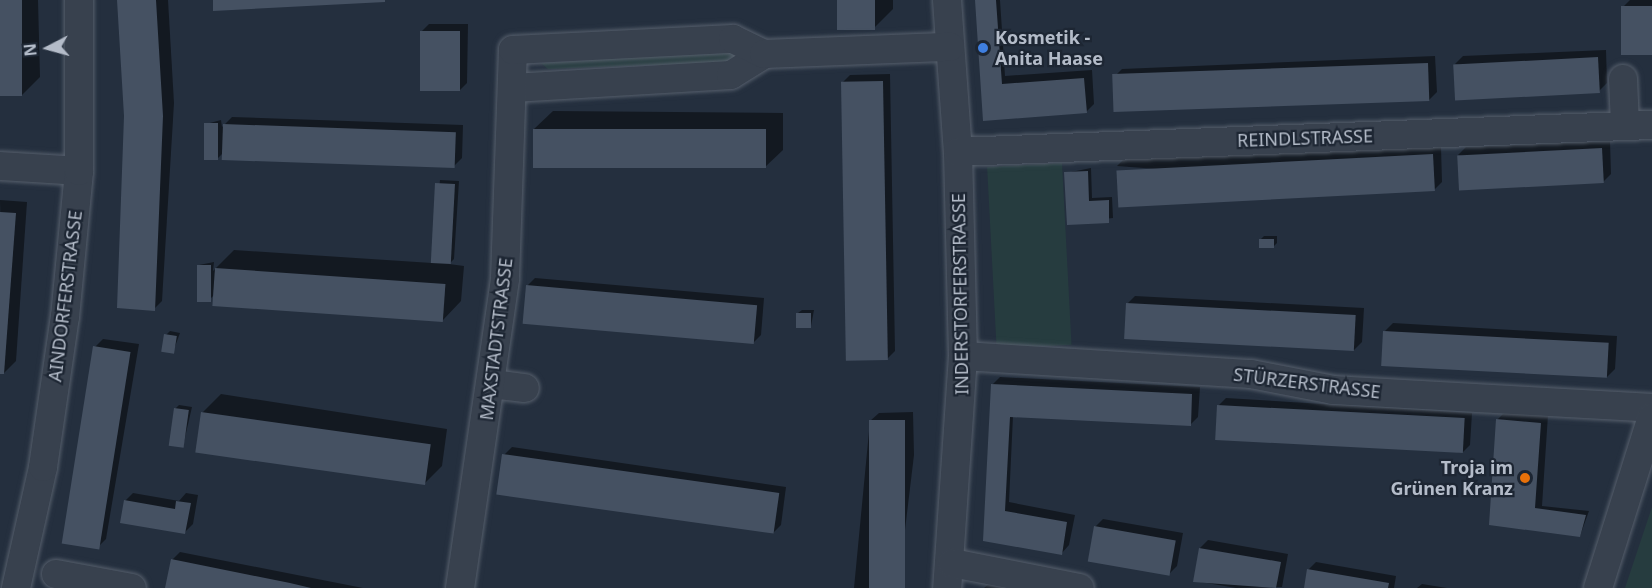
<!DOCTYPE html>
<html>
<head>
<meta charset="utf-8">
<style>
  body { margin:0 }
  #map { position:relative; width:1652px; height:588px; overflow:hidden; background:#242f3e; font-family:"Noto Sans",sans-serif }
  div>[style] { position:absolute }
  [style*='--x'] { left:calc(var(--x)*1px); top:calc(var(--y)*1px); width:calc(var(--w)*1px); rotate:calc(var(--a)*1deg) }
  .green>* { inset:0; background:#263c3f; transform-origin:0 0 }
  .shadow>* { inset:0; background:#0007 }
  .building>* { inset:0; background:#455162; transform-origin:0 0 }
  .roads { filter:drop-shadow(0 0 2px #565f6c) drop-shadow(0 0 2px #565f6c) }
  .minor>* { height:28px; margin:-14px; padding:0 14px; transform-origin:14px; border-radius:14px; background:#38414e }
  .dots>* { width:16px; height:16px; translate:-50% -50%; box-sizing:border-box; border:3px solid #1d2633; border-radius:50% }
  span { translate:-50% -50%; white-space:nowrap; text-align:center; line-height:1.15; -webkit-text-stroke:4.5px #1d2633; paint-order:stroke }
  .poi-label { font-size:18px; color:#b4bcc9; font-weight:700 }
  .left { translate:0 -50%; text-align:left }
  .right { translate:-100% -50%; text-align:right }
  .street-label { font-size:18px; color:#b4bcc9 }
  .north { position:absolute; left:18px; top:18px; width:60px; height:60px; -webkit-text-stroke:4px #1d2633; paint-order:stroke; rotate:264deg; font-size:16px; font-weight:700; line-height:24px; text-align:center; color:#b4bcc9 }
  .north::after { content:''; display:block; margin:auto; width:21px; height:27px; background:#b4bcc9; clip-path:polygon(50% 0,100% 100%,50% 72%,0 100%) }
</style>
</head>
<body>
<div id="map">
  <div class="green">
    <i style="clip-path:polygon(733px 51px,741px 53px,735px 62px,548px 69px,541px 63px)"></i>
    <i style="left:1062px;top:163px;width:182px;height:75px;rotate:87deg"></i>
    <i style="clip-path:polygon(1652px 507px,1652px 588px,1625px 588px)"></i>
  </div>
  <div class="shadow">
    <i style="clip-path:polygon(0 0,38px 0,40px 77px,22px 95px,0 94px)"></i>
    <i style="clip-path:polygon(119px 0,168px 0,174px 103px,162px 301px,154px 309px)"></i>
    <i style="clip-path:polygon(839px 0,893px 0,893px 9px,875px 27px)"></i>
    <i style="clip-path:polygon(977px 0,1000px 0,1005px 76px,1092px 70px,1094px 104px,1086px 112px,985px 119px)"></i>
    <i style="clip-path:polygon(1630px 0,1652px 0,1652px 53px,1622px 8px)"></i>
    <i style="clip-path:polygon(429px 24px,468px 24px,467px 83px,459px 91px,421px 32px)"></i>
    <i style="clip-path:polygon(1606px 50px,1607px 83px,1599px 91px,1455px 64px,1463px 56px)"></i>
    <i style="clip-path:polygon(1435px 56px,1437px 92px,1429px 100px,1114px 77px,1122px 69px)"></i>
    <i style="clip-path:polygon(890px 74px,895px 351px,887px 359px,842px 83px,850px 75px)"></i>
    <i style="clip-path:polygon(553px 111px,783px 113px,783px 150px,764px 168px,534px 129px)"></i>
    <i style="clip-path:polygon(232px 117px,463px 125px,462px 158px,454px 166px,223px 153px,218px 158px,206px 124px,221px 120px,222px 127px)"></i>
    <i style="clip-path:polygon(1610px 141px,1611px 174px,1603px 182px,1458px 155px,1466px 147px)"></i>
    <i style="clip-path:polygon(1441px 147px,1442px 182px,1434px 190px,1117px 166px,1125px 158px)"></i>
    <i style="clip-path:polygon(1091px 168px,1092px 198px,1112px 197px,1113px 218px,1068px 223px,1066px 173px)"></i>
    <i style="clip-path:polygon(440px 180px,459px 181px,454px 259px,449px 264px,464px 266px,461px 301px,443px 320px,214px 295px,208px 301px,199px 265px,214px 262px,213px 271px,234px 250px,432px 263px)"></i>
    <i style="clip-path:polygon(0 200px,27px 202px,16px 361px,4px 373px)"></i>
    <i style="clip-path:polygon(1264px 236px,1277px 236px,1277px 243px,1273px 247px,1261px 239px)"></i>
    <i style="clip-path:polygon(535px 278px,764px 298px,761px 335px,753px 343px,527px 286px)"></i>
    <i style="clip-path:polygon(1135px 296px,1364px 308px,1362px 342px,1354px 350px,1127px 304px)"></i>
    <i style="clip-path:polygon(802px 310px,814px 310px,811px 326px,798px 313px)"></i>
    <i style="clip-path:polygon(1393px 323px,1617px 336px,1615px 369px,1607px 377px,1385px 331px)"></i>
    <i style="clip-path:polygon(170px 331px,180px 333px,173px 352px,166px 335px)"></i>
    <i style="clip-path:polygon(103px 339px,139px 344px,106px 539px,98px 547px,95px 347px)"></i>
    <i style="clip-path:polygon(1000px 377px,1200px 387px,1198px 417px,1190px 425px,1013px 416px,1009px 502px,1075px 515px,1069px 545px,1061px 554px,985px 539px,992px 385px)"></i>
    <i style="clip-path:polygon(221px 394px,447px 429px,442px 466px,424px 484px,202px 413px)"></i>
    <i style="clip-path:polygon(1226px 398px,1472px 413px,1470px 445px,1462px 453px,1218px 406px)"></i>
    <i style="clip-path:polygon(179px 405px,192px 407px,183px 446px,175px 409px)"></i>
    <i style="clip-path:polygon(913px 412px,914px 455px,898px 588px,854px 588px,870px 421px,879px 413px)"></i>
    <i style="clip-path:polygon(1505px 412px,1548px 415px,1542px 506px,1589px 511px,1580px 536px,1534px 529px,1497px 420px)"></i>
    <i style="clip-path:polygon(512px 447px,786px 487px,781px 525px,773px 533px,504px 455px)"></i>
    <i style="clip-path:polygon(133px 493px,179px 501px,186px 493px,198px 495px,193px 524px,185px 532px,125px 501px)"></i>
    <i style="clip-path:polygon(1103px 519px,1183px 533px,1177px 566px,1169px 574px,1095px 527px)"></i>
    <i style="clip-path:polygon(1208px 540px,1288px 554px,1282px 587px,1236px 588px,1195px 581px,1200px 548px)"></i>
    <i style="clip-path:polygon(180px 552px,363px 588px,167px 588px,172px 560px)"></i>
    <i style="clip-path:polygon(1316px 562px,1396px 576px,1394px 588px,1305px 588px,1308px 570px)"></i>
    <i style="clip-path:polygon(990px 583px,1016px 588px,984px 588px)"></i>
    <i style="clip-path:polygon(1422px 584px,1447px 588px,1417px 588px)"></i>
  </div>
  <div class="building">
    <i style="left:0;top:0;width:22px;height:96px"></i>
    <i style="clip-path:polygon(117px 0,156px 0,163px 116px,155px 311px,117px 308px,124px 116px)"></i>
    <i style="clip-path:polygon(213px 0,385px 0,385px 2px,213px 11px)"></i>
    <i style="left:837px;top:0;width:38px;height:30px"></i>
    <i style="clip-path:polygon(975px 0,996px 0,1002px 84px,1084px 78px,1087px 113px,983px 121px)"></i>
    <i style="left:1652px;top:6px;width:49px;height:31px;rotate:90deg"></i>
    <i style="left:420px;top:31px;width:40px;height:60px"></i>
    <i style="left:1598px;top:57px;width:36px;height:145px;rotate:87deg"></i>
    <i style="left:1428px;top:63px;width:38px;height:316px;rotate:88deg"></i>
    <i style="left:883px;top:81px;width:279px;height:42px;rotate:89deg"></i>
    <i style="left:204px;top:123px;width:14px;height:37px"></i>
    <i style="left:223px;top:124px;width:233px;height:36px;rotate:2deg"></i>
    <i style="left:533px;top:129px;width:233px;height:39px"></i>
    <i style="left:1602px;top:148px;width:35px;height:145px;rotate:87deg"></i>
    <i style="left:1433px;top:154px;width:37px;height:317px;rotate:87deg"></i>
    <i style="clip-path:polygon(1088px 171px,1089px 201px,1109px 200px,1109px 223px,1067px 225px,1064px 172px)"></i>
    <i style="left:435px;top:183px;width:20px;height:80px;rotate:3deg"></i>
    <i style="clip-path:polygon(0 212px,16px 213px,4px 374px,0 374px)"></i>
    <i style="left:1259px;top:239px;width:15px;height:9px"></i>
    <i style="left:197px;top:265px;width:14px;height:37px"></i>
    <i style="left:215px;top:268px;width:231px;height:38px;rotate:4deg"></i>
    <i style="left:526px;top:285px;width:232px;height:39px;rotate:5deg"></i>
    <i style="left:1126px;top:303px;width:230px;height:36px;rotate:3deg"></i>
    <i style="left:796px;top:313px;width:15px;height:15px"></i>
    <i style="left:1383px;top:331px;width:226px;height:35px;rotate:3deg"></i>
    <i style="left:164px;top:334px;width:13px;height:18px;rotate:9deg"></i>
    <i style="left:93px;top:346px;width:38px;height:200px;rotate:9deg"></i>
    <i style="clip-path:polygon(991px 384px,1192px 394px,1191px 426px,1010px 417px,1005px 511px,1067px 522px,1062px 555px,983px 541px)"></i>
    <i style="left:1217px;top:405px;width:248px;height:35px;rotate:3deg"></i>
    <i style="left:174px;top:408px;width:15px;height:38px;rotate:8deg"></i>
    <i style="left:201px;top:412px;width:232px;height:41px;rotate:8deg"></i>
    <i style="clip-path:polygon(1496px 419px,1541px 423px,1535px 508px,1586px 515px,1580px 537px,1489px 525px)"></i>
    <i style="left:869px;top:420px;width:36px;height:169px"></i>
    <i style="left:502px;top:454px;width:280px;height:41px;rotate:8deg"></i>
    <i style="clip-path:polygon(124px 500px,175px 509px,176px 501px,191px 503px,185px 534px,120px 523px)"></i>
    <i style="left:1094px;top:526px;width:83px;height:36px;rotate:10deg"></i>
    <i style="clip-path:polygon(1199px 548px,1281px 562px,1276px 588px,1193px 582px)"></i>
    <i style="clip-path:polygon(171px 559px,290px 583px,311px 588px,165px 588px)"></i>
    <i style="clip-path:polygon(1307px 569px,1389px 583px,1388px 588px,1304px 588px)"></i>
  </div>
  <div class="roads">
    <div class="minor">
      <i style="--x:947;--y:0;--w:152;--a:85.9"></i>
      <i style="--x:958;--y:152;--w:204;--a:88.6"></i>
      <i style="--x:963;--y:356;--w:233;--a:93.9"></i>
      <i style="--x:1623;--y:79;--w:46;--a:87.5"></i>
      <i style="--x:513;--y:88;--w:218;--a:-3.4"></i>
      <i style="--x:731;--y:75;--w:39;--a:-32"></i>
      <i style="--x:958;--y:152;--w:695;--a:-2.23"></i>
      <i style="--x:0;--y:166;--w:79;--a:3.6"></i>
      <i style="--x:963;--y:356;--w:289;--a:3.6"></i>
      <i style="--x:1251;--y:374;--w:84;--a:11"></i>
      <i style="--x:1333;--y:390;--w:320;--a:3.2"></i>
      <i style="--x:492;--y:384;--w:33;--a:7"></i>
      <i style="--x:952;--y:563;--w:130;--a:11.1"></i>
      <i style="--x:56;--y:574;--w:77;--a:10.4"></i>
      <i style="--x:16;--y:588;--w:124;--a:-77.4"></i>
      <i style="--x:43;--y:467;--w:152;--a:-81.7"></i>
      <i style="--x:65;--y:317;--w:147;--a:-84.5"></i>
      <i style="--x:79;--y:171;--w:171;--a:-90"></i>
      <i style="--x:460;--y:588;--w:313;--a:-81.7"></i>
      <i style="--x:505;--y:278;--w:228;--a:-88"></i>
      <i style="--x:513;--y:50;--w:220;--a:-2.9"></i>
      <i style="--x:733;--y:39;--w:34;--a:26"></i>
      <i style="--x:764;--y:54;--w:186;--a:-2.2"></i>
      <i style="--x:1598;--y:588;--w:179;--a:-72.5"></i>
    </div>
  </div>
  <div class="dots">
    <i style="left:983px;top:48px;background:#3f7fe0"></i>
    <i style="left:1525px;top:478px;background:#e8710a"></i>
  </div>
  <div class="poi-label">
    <span class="left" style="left:995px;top:48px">Kosmetik -<br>Anita Haase</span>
    <span class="right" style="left:1513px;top:478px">Troja im<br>Grünen Kranz</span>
  </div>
  <div class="street-label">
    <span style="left:1305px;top:138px;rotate:-2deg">REINDLSTRASSE</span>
    <span style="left:960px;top:294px;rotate:-91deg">INDERSTORFERSTRASSE</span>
    <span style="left:65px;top:296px;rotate:-83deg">AINDORFERSTRASSE</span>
    <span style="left:496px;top:339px;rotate:-83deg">MAXSTADTSTRASSE</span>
    <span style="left:1307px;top:383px;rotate:7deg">STÜRZERSTRASSE</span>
  </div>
  <div class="north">N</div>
</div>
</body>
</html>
